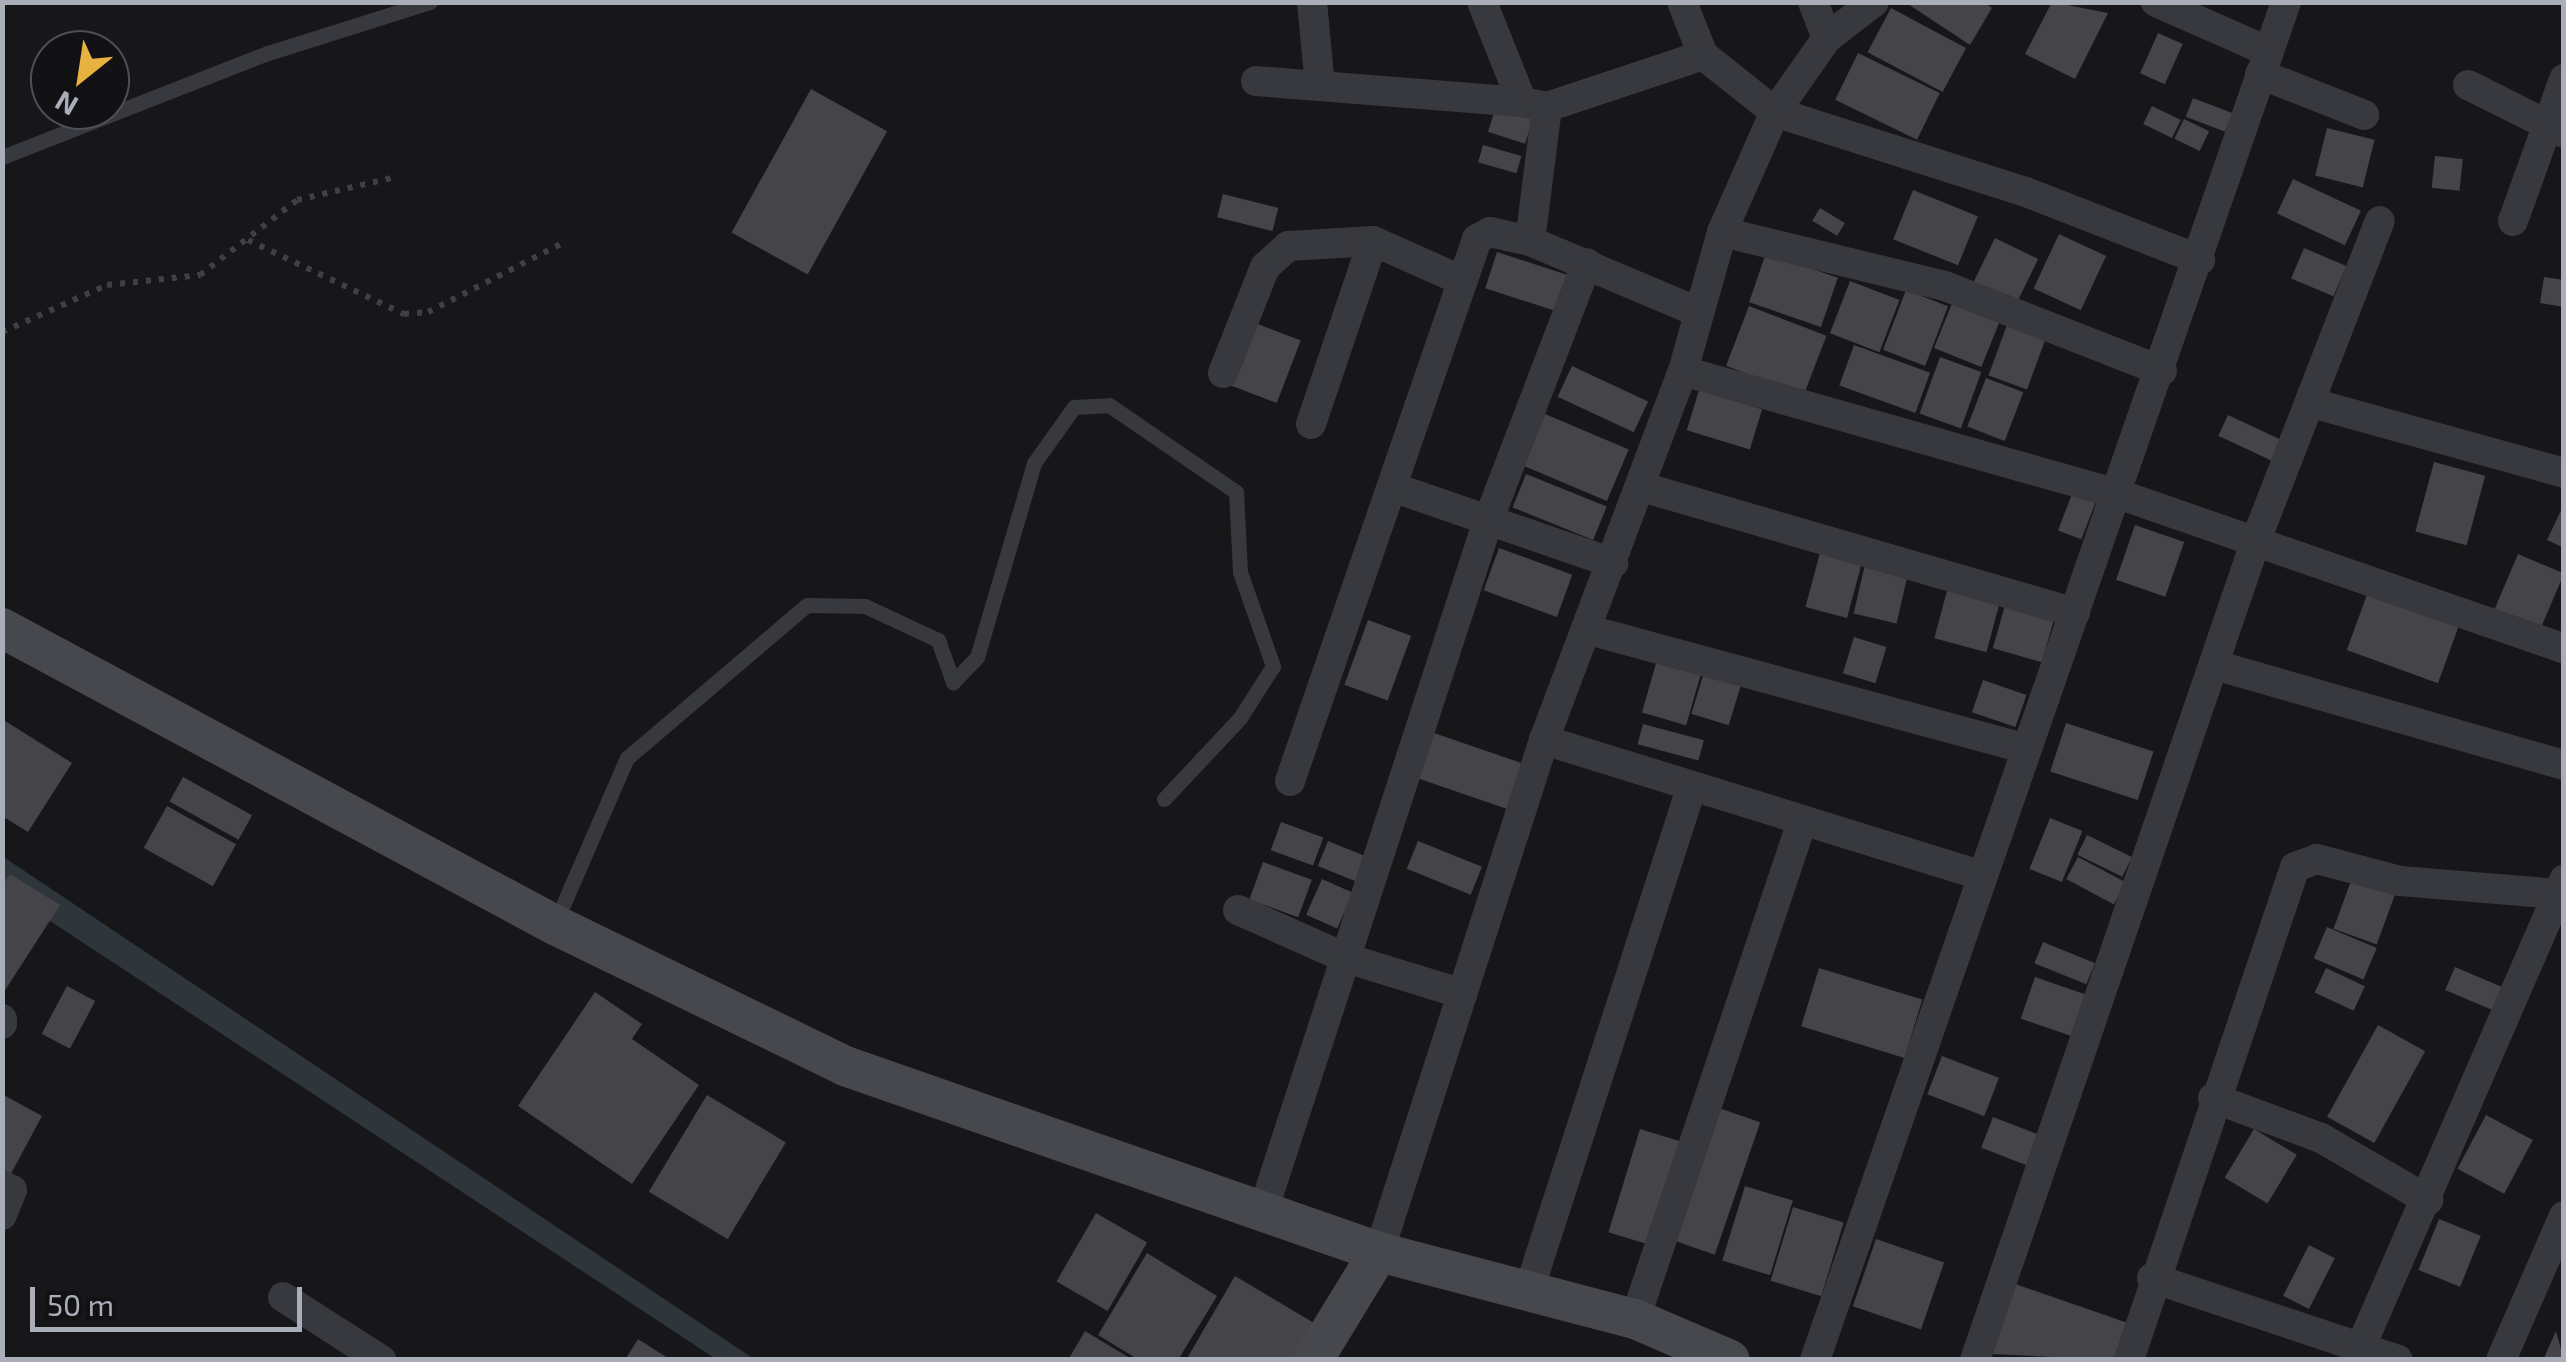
<!DOCTYPE html>
<html>
<head>
<meta charset="utf-8">
<style>
  body { margin:0 }
  #map { position:relative; width:2566px; height:1362px; overflow:hidden; background:#171719; font-family:"Exo 2",sans-serif }
  div>[style] { position:absolute }
  [style*='--x'] { left:calc(var(--x)*1px); top:calc(var(--y)*1px); width:calc(var(--w)*1px); rotate:calc(var(--a)*1deg) }
  .water>* { inset:0; background:#2e363c }
  .building>* { inset:0; background:#444449; transform-origin:0 0 }
  .path>* { height:6px; margin-top:-3px; transform-origin:0; background:repeating-linear-gradient(90deg,#3e4045 0 5px,transparent 0 13px) }
  .lane>* { height:15px; margin:-7.5px; padding:0 7.5px; transform-origin:7.5px; border-radius:7.5px; background:#38393e }
  .street>* { height:30px; margin:-15px; padding:0 15px; transform-origin:15px; border-radius:15px; background:#38393e }
  .secondary>* { height:40px; margin:-20px; padding:0 20px; transform-origin:20px; border-radius:20px; background:#46484e }
  span { translate:-50% -50%; white-space:nowrap; text-align:center; line-height:1.15; -webkit-text-stroke:8px #121214; paint-order:stroke }
  .frame { position:absolute; inset:0; border:5px solid #aaaeb8; pointer-events:none }
  .north { position:absolute; left:30px; top:30px; width:100px; height:100px; box-sizing:border-box; background:#121214; border:2px solid #4f5056; border-radius:50%; rotate:210deg; font-size:28px; font-weight:700; line-height:40px; text-align:center; color:#aaaeb8 }
  .north::after { content:''; display:block; margin:auto; width:35px; height:45px; background:#e7b240; clip-path:polygon(50% 0,100% 100%,50% 72%,0 100%) }
  .scale { position:absolute; left:30px; top:1287px; width:272px; height:45px; box-sizing:border-box; border:5px solid #aaaeb8; border-top:0; padding-left:12px; font-size:30px; line-height:35px; white-space:nowrap; color:#aaaeb8; -webkit-text-stroke:8px #121214; paint-order:stroke }
</style>
</head>
<body>
<div id="map">
  <div class="water">
    <i style="clip-path:polygon(2px 856px,754px 1359px,716px 1359px,3px 890px)"></i>
  </div>
  <div class="building">
    <i style="clip-path:polygon(1905px 2px,1983px 2px,1992px 8px,1970px 45px)"></i>
    <i style="clip-path:polygon(2052px 2px,2108px 13px,2075px 79px,2025px 54px)"></i>
    <i style="left:1891px;top:8px;width:85px;height:50px;rotate:28deg"></i>
    <i style="left:2158px;top:33px;width:27px;height:44px;rotate:24deg"></i>
    <i style="left:1858px;top:53px;width:91px;height:52px;rotate:26deg"></i>
    <i style="left:811px;top:89px;width:87px;height:164px;rotate:29deg"></i>
    <i style="left:2193px;top:98px;width:42px;height:20px;rotate:21deg"></i>
    <i style="left:2152px;top:106px;width:32px;height:20px;rotate:26deg"></i>
    <i style="left:1496px;top:107px;width:39px;height:26px;rotate:18deg"></i>
    <i style="left:2184px;top:119px;width:28px;height:22px;rotate:26deg"></i>
    <i style="left:2327px;top:128px;width:49px;height:49px;rotate:14deg"></i>
    <i style="left:1483px;top:145px;width:40px;height:18px;rotate:16deg"></i>
    <i style="left:2435px;top:156px;width:28px;height:32px;rotate:6deg"></i>
    <i style="left:2293px;top:179px;width:75px;height:38px;rotate:25deg"></i>
    <i style="left:1913px;top:190px;width:70px;height:53px;rotate:22deg"></i>
    <i style="left:1223px;top:194px;width:57px;height:24px;rotate:14deg"></i>
    <i style="left:1820px;top:208px;width:29px;height:15px;rotate:31deg"></i>
    <i style="left:2059px;top:234px;width:52px;height:60px;rotate:25deg"></i>
    <i style="left:1995px;top:238px;width:48px;height:55px;rotate:26deg"></i>
    <i style="left:2304px;top:248px;width:46px;height:33px;rotate:23deg"></i>
    <i style="left:1497px;top:252px;width:80px;height:38px;rotate:18deg"></i>
    <i style="left:1766px;top:253px;width:76px;height:52px;rotate:19deg"></i>
    <i style="clip-path:polygon(2544px 277px,2564px 280px,2564px 307px,2540px 303px)"></i>
    <i style="left:1850px;top:281px;width:53px;height:56px;rotate:21deg"></i>
    <i style="left:1906px;top:290px;width:45px;height:64px;rotate:21deg"></i>
    <i style="left:1955px;top:296px;width:51px;height:56px;rotate:22deg"></i>
    <i style="left:1749px;top:306px;width:83px;height:64px;rotate:21deg"></i>
    <i style="left:2008px;top:322px;width:41px;height:57px;rotate:20deg"></i>
    <i style="left:1255px;top:323px;width:49px;height:67px;rotate:21deg"></i>
    <i style="left:1854px;top:345px;width:81px;height:43px;rotate:20deg"></i>
    <i style="left:1940px;top:357px;width:44px;height:60px;rotate:20deg"></i>
    <i style="left:1572px;top:366px;width:84px;height:34px;rotate:25deg"></i>
    <i style="left:1986px;top:378px;width:40px;height:52px;rotate:21deg"></i>
    <i style="left:1699px;top:390px;width:66px;height:42px;rotate:17deg"></i>
    <i style="left:1545px;top:414px;width:91px;height:56px;rotate:23deg"></i>
    <i style="left:2228px;top:415px;width:65px;height:23px;rotate:25deg"></i>
    <i style="left:2434px;top:462px;width:53px;height:72px;rotate:15deg"></i>
    <i style="left:1526px;top:474px;width:87px;height:36px;rotate:22deg"></i>
    <i style="left:2072px;top:494px;width:25px;height:39px;rotate:21deg"></i>
    <i style="clip-path:polygon(2564px 504px,2564px 548px,2547px 540px)"></i>
    <i style="left:2135px;top:525px;width:52px;height:58px;rotate:19deg"></i>
    <i style="left:1499px;top:548px;width:78px;height:45px;rotate:20deg"></i>
    <i style="left:1821px;top:549px;width:43px;height:60px;rotate:15deg"></i>
    <i style="left:2518px;top:554px;width:50px;height:60px;rotate:23deg"></i>
    <i style="left:1866px;top:560px;width:44px;height:55px;rotate:13deg"></i>
    <i style="left:1948px;top:587px;width:54px;height:53px;rotate:15deg"></i>
    <i style="left:2369px;top:589px;width:97px;height:65px;rotate:20deg"></i>
    <i style="left:2006px;top:602px;width:51px;height:48px;rotate:16deg"></i>
    <i style="left:1368px;top:620px;width:46px;height:69px;rotate:20deg"></i>
    <i style="left:1854px;top:637px;width:34px;height:38px;rotate:17deg"></i>
    <i style="left:1659px;top:653px;width:46px;height:62px;rotate:16deg"></i>
    <i style="left:1706px;top:666px;width:39px;height:50px;rotate:17deg"></i>
    <i style="left:1983px;top:680px;width:46px;height:34px;rotate:19deg"></i>
    <i style="clip-path:polygon(2px 719px,72px 763px,28px 832px,2px 816px)"></i>
    <i style="left:2066px;top:723px;width:92px;height:51px;rotate:18deg"></i>
    <i style="left:1643px;top:724px;width:63px;height:21px;rotate:15deg"></i>
    <i style="left:1434px;top:733px;width:94px;height:48px;rotate:19deg"></i>
    <i style="left:183px;top:777px;width:79px;height:28px;rotate:29deg"></i>
    <i style="left:167px;top:806px;width:79px;height:48px;rotate:29deg"></i>
    <i style="left:2050px;top:818px;width:35px;height:55px;rotate:22deg"></i>
    <i style="left:1281px;top:822px;width:45px;height:30px;rotate:20deg"></i>
    <i style="left:2087px;top:835px;width:50px;height:22px;rotate:26deg"></i>
    <i style="left:1328px;top:841px;width:42px;height:27px;rotate:22deg"></i>
    <i style="left:1418px;top:841px;width:69px;height:30px;rotate:22deg"></i>
    <i style="left:2078px;top:857px;width:54px;height:25px;rotate:28deg"></i>
    <i style="left:1263px;top:862px;width:52px;height:40px;rotate:20deg"></i>
    <i style="clip-path:polygon(10px 874px,60px 905px,2px 995px,2px 885px)"></i>
    <i style="left:2352px;top:878px;width:46px;height:54px;rotate:20deg"></i>
    <i style="left:1322px;top:879px;width:34px;height:39px;rotate:24deg"></i>
    <i style="left:2327px;top:927px;width:54px;height:34px;rotate:23deg"></i>
    <i style="left:2043px;top:942px;width:56px;height:23px;rotate:22deg"></i>
    <i style="left:2455px;top:967px;width:53px;height:25px;rotate:23deg"></i>
    <i style="left:1819px;top:968px;width:108px;height:61px;rotate:17deg"></i>
    <i style="left:2326px;top:968px;width:43px;height:27px;rotate:25deg"></i>
    <i style="left:2035px;top:977px;width:56px;height:44px;rotate:19deg"></i>
    <i style="left:67px;top:986px;width:32px;height:54px;rotate:28deg"></i>
    <i style="clip-path:polygon(595px 992px,642px 1024px,632px 1039px,699px 1085px,632px 1184px,518px 1106px)"></i>
    <i style="left:2378px;top:1025px;width:54px;height:105px;rotate:29deg"></i>
    <i style="left:1942px;top:1056px;width:61px;height:41px;rotate:21deg"></i>
    <i style="clip-path:polygon(2px 1094px,42px 1116px,7px 1181px,2px 1178px)"></i>
    <i style="left:707px;top:1095px;width:92px;height:113px;rotate:31deg"></i>
    <i style="left:1713px;top:1106px;width:50px;height:140px;rotate:19deg"></i>
    <i style="left:2486px;top:1115px;width:53px;height:61px;rotate:28deg"></i>
    <i style="left:1993px;top:1117px;width:48px;height:33px;rotate:21deg"></i>
    <i style="left:1640px;top:1129px;width:48px;height:108px;rotate:17deg"></i>
    <i style="left:2254px;top:1129px;width:50px;height:57px;rotate:31deg"></i>
    <i style="left:1745px;top:1186px;width:50px;height:78px;rotate:17deg"></i>
    <i style="left:1793px;top:1207px;width:53px;height:77px;rotate:17deg"></i>
    <i style="left:1096px;top:1213px;width:59px;height:79px;rotate:30deg"></i>
    <i style="left:2439px;top:1219px;width:45px;height:55px;rotate:22deg"></i>
    <i style="left:1876px;top:1239px;width:72px;height:71px;rotate:19deg"></i>
    <i style="left:2309px;top:1245px;width:29px;height:57px;rotate:27deg"></i>
    <i style="clip-path:polygon(1147px 1253px,1217px 1296px,1178px 1360px,1139px 1360px,1098px 1335px)"></i>
    <i style="clip-path:polygon(1235px 1276px,1314px 1323px,1292px 1360px,1186px 1360px)"></i>
    <i style="clip-path:polygon(2015px 1284px,2128px 1323px,2115px 1360px,1991px 1354px)"></i>
    <i style="clip-path:polygon(1085px 1331px,1133px 1360px,1068px 1360px)"></i>
    <i style="clip-path:polygon(2556px 1331px,2564px 1360px,2543px 1360px)"></i>
    <i style="clip-path:polygon(638px 1339px,671px 1360px,625px 1360px)"></i>
  </div>
  <div class="path">
    <i style="--x:248;--y:240;--w:173;--a:25.4"></i>
    <i style="--x:404;--y:314;--w:24;--a:-5"></i>
    <i style="--x:428;--y:312;--w:152;--a:-27.1"></i>
    <i style="--x:2;--y:332;--w:115;--a:-24.1"></i>
    <i style="--x:107;--y:285;--w:94;--a:-6.1"></i>
    <i style="--x:200;--y:275;--w:123;--a:-37.7"></i>
    <i style="--x:297;--y:200;--w:102;--a:-13.1"></i>
  </div>
  <div class="lane">
    <i style="--x:2;--y:157;--w:286;--a:-21.4"></i>
    <i style="--x:268;--y:53;--w:170;--a:-17.5"></i>
    <i style="--x:556;--y:921;--w:178;--a:-66.5"></i>
    <i style="--x:627;--y:758;--w:236;--a:-40.4"></i>
    <i style="--x:807;--y:605;--w:58;--a:1"></i>
    <i style="--x:865;--y:606;--w:81;--a:25"></i>
    <i style="--x:938;--y:640;--w:45;--a:70.3"></i>
    <i style="--x:953;--y:682;--w:35;--a:-46"></i>
    <i style="--x:977;--y:657;--w:202;--a:-73.6"></i>
    <i style="--x:1034;--y:463;--w:69;--a:-54.5"></i>
    <i style="--x:1074;--y:407;--w:35;--a:-3"></i>
    <i style="--x:1109;--y:405;--w:154;--a:34.4"></i>
    <i style="--x:1236;--y:492;--w:80;--a:87.1"></i>
    <i style="--x:1240;--y:572;--w:100;--a:70.7"></i>
    <i style="--x:1273;--y:666;--w:62;--a:122.4"></i>
    <i style="--x:1240;--y:718;--w:111;--a:133.2"></i>
  </div>
  <div class="street">
    <i style="--x:1312;--y:2;--w:84;--a:84.6"></i>
    <i style="--x:1482;--y:2;--w:108;--a:68.2"></i>
    <i style="--x:1522;--y:102;--w:25;--a:11"></i>
    <i style="--x:1547;--y:107;--w:135;--a:97.2"></i>
    <i style="--x:1682;--y:2;--w:57;--a:68.4"></i>
    <i style="--x:1813;--y:2;--w:39;--a:69"></i>
    <i style="--x:2156;--y:2;--w:121;--a:23.8"></i>
    <i style="--x:2260;--y:74;--w:112;--a:21.5"></i>
    <i style="--x:1256;--y:81;--w:267;--a:4.5"></i>
    <i style="--x:2468;--y:85;--w:107;--a:26.6"></i>
    <i style="--x:1547;--y:107;--w:164;--a:-18.4"></i>
    <i style="--x:1703;--y:55;--w:92;--a:38.4"></i>
    <i style="--x:1775;--y:112;--w:263;--a:17.7"></i>
    <i style="--x:2026;--y:192;--w:187;--a:21.3"></i>
    <i style="--x:2513;--y:221;--w:151;--a:-70.2"></i>
    <i style="--x:1722;--y:232;--w:229;--a:13.6"></i>
    <i style="--x:1945;--y:286;--w:233;--a:21.4"></i>
    <i style="--x:1683;--y:371;--w:455;--a:15.8"></i>
    <i style="--x:2121;--y:495;--w:469;--a:19.1"></i>
    <i style="--x:1223;--y:373;--w:114;--a:-68.4"></i>
    <i style="--x:1265;--y:267;--w:31;--a:-42"></i>
    <i style="--x:1288;--y:246;--w:85;--a:-3.4"></i>
    <i style="--x:1373;--y:241;--w:98;--a:24"></i>
    <i style="--x:2312;--y:403;--w:262;--a:15.5"></i>
    <i style="--x:1311;--y:424;--w:193;--a:-71.3"></i>
    <i style="--x:1642;--y:487;--w:451;--a:16.2"></i>
    <i style="--x:1395;--y:488;--w:231;--a:19"></i>
    <i style="--x:1589;--y:630;--w:453;--a:15.2"></i>
    <i style="--x:2215;--y:665;--w:363;--a:16"></i>
    <i style="--x:1544;--y:740;--w:459;--a:17.2"></i>
    <i style="--x:1290;--y:781;--w:573;--a:-70.96"></i>
    <i style="--x:1477;--y:239;--w:15;--a:-28"></i>
    <i style="--x:1490;--y:232;--w:41;--a:12.7"></i>
    <i style="--x:1530;--y:241;--w:182;--a:22.9"></i>
    <i style="--x:1238;--y:910;--w:118;--a:24"></i>
    <i style="--x:1346;--y:958;--w:122;--a:17.1"></i>
    <i style="--x:2;--y:1019;--w:5;--a:90"></i>
    <i style="--x:2213;--y:1098;--w:115;--a:20.3"></i>
    <i style="--x:2321;--y:1138;--w:124;--a:30.1"></i>
    <i style="--x:2;--y:1185;--w:11;--a:27"></i>
    <i style="--x:12;--y:1190;--w:27;--a:112"></i>
    <i style="--x:1263;--y:1211;--w:726;--a:-71.94"></i>
    <i style="--x:1488;--y:521;--w:276;--a:-69"></i>
    <i style="--x:1379;--y:1252;--w:538;--a:-72.14"></i>
    <i style="--x:1544;--y:740;--w:394;--a:-69.4"></i>
    <i style="--x:1683;--y:371;--w:144;--a:-74.3"></i>
    <i style="--x:1722;--y:232;--w:131;--a:-66.2"></i>
    <i style="--x:1775;--y:112;--w:90;--a:-54.9"></i>
    <i style="--x:1827;--y:38;--w:59;--a:-37.5"></i>
    <i style="--x:2152;--y:1278;--w:259;--a:18.4"></i>
    <i style="--x:1528;--y:1293;--w:530;--a:-72.08"></i>
    <i style="--x:283;--y:1297;--w:117;--a:32.7"></i>
    <i style="--x:1635;--y:1319;--w:521;--a:-71.43"></i>
    <i style="--x:1815;--y:1360;--w:1437;--a:-70.87"></i>
    <i style="--x:1975;--y:1360;--w:867;--a:-71.08"></i>
    <i style="--x:2256;--y:540;--w:342;--a:-68.8"></i>
    <i style="--x:2129;--y:1360;--w:520;--a:-71.39"></i>
    <i style="--x:2295;--y:867;--w:23;--a:-20"></i>
    <i style="--x:2317;--y:859;--w:86;--a:14.8"></i>
    <i style="--x:2400;--y:881;--w:159;--a:4.7"></i>
    <i style="--x:2355;--y:1360;--w:524;--a:-66.47"></i>
    <i style="--x:2501;--y:1360;--w:157;--a:-66.4"></i>
  </div>
  <div class="secondary">
    <i style="--x:2;--y:628;--w:628;--a:28.24"></i>
    <i style="--x:555;--y:925;--w:322;--a:25.9"></i>
    <i style="--x:845;--y:1066;--w:565;--a:19.2"></i>
    <i style="--x:1379;--y:1252;--w:265;--a:14.7"></i>
    <i style="--x:1635;--y:1319;--w:103;--a:23.3"></i>
    <i style="--x:1313;--y:1360;--w:127;--a:-58.6"></i>
  </div>
  <div class="frame"></div>
  <div class="north">N</div>
  <div class="scale">50 m</div>
</div>
</body>
</html>
